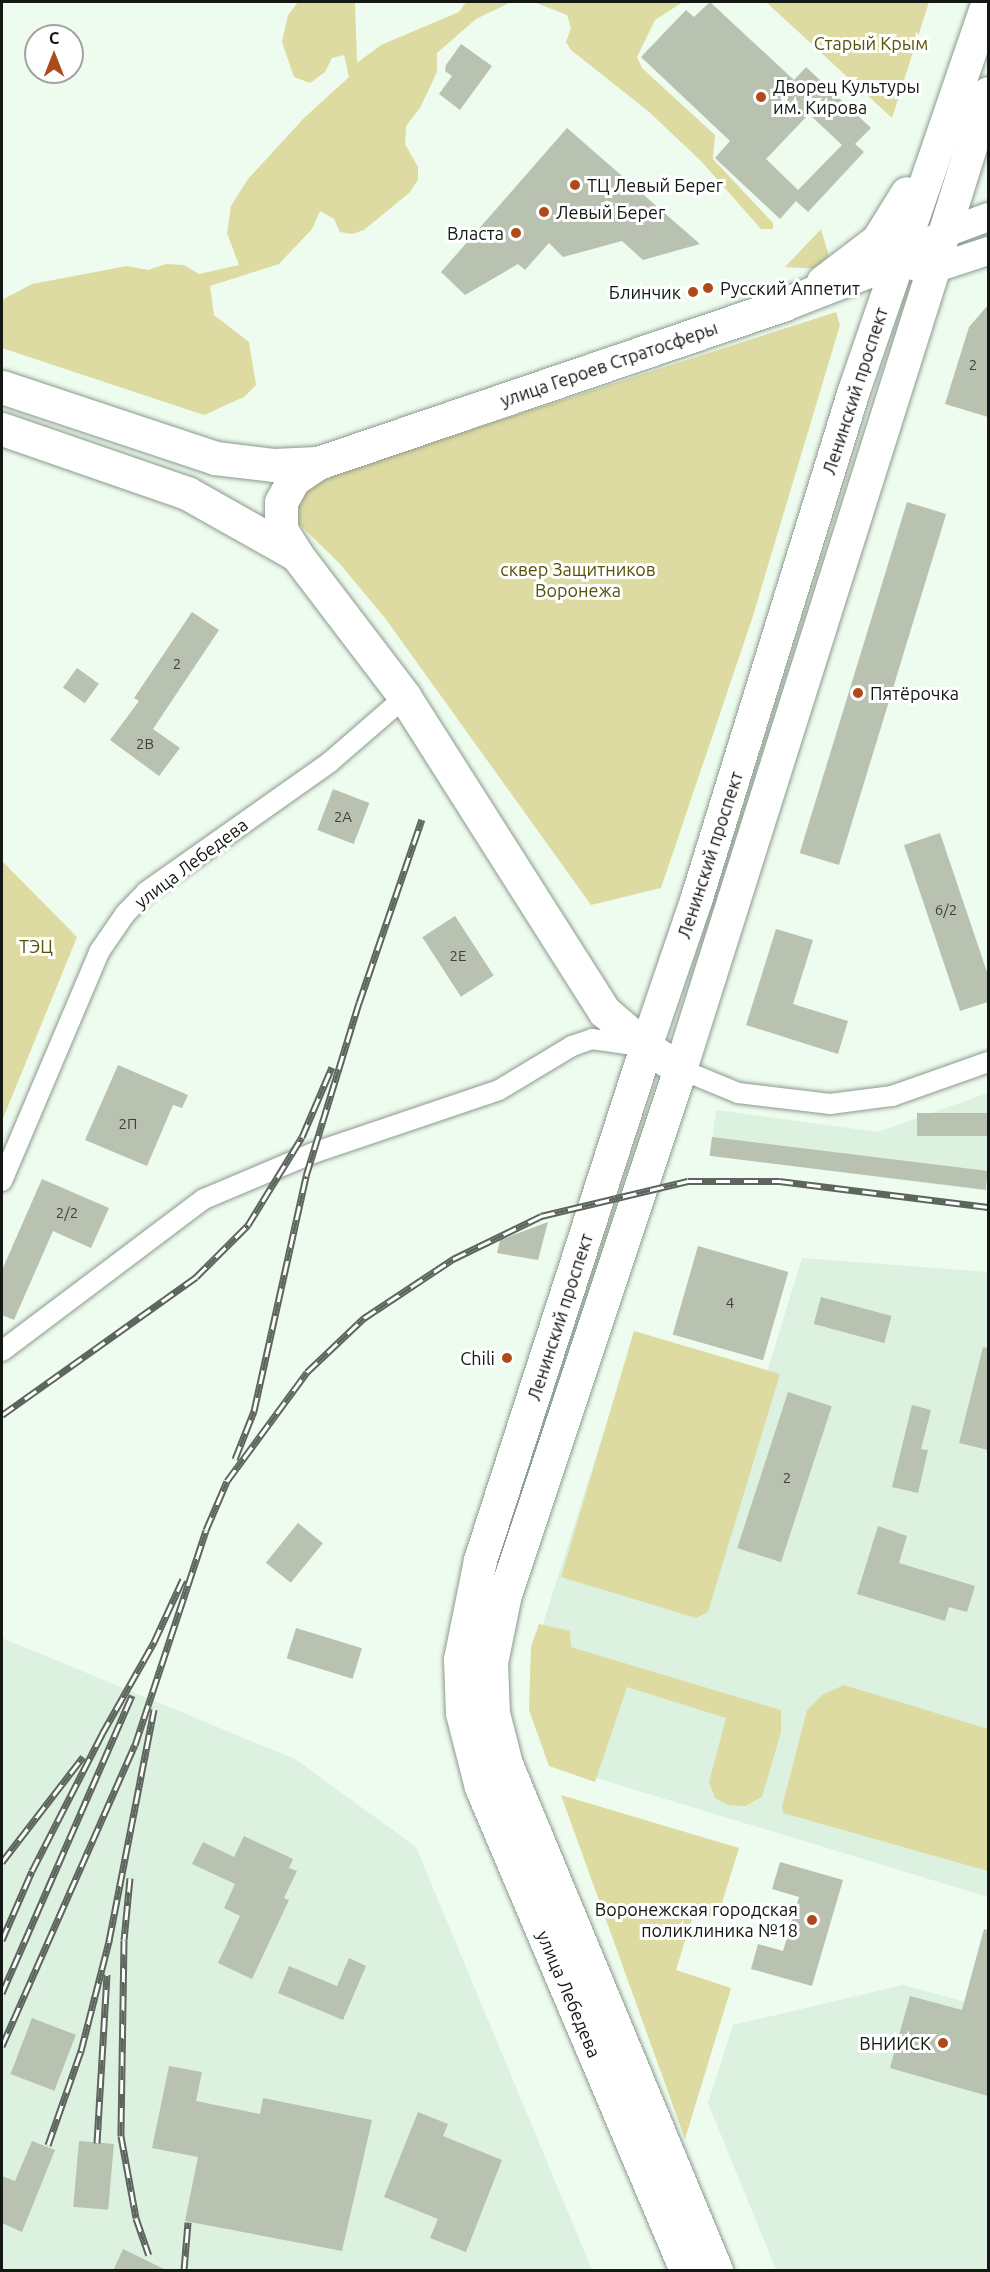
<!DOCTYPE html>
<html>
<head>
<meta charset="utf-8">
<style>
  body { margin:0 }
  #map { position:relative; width:990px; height:2272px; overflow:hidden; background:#edfcee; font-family:Ubuntu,sans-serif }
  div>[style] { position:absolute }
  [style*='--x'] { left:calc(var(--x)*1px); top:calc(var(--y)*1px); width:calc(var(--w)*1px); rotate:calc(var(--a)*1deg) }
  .built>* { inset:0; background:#dcf1df }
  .green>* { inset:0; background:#dddba1 }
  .building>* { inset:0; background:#b9c1b1; transform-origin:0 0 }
  .roads { filter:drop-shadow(0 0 2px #8c9a8e) drop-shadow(0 0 2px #8c9a8e) }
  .street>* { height:20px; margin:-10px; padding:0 10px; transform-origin:10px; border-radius:10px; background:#fff }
  .secondary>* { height:28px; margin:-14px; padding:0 14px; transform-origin:14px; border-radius:14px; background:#fff }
  .primary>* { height:32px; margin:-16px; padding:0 16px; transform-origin:16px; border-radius:16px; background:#fff }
  .highway>* { height:33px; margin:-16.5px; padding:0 16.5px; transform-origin:16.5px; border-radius:16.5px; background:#fff }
  .rail>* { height:7px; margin-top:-3.5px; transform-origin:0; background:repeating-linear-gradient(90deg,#fff 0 14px,#5d665e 0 28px); box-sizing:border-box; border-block:2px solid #5d665e }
  .dots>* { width:16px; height:16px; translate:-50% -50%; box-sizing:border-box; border:3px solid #fff; border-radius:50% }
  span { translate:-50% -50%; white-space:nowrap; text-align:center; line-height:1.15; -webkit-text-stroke:6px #fff; paint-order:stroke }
  .number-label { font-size:15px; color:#3c423b }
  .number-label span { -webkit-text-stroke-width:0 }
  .park-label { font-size:18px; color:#565309 }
  .poi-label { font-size:18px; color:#131814 }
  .left { translate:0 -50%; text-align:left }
  .right { translate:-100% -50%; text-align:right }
  .street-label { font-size:18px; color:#131814 }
  .frame { position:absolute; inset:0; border:3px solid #131814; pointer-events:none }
  .north { position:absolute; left:24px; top:24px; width:60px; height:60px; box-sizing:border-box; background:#fff; border:2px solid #a1a3a1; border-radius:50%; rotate:0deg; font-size:16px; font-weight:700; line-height:24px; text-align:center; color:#131814 }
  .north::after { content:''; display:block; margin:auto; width:21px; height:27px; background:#ae4a19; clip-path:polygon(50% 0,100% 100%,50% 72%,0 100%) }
</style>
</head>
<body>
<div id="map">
  <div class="built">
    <i style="clip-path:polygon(988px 1093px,988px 1191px,710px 1156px,716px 1110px,878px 1132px)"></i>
    <i style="clip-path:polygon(802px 1258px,988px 1272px,988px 1897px,550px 1764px,529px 1710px,536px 1646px,632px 1343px,764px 1382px)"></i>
    <i style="clip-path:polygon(2px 1638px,295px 1759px,416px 1847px,592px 2270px,2px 2270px)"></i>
    <i style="clip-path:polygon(903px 1985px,988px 2008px,988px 2270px,776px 2270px,708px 2103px,733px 2025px)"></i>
  </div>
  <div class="green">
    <i style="clip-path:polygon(298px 2px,355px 2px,357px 63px,381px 45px,459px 12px,466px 2px,511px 2px,476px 19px,437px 53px,437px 72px,420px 108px,406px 126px,405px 144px,418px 167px,418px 180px,409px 193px,364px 230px,352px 234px,340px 232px,334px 219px,320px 211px,312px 229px,279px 264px,210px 286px,214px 315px,249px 342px,256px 385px,244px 397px,204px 415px,2px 348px,2px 300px,32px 284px,127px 266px,148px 270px,166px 264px,184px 265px,199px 274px,239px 265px,227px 233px,231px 206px,248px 179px,304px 118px,349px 77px,344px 55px,332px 58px,325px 72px,310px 83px,294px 77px,282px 42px,288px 15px)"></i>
    <i style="clip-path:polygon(534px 2px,683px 2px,655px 20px,637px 57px,642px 68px,715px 135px,713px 159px,773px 223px,773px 229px,761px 229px,701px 161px,648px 111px,571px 50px,566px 42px,571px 28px,567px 15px)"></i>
    <i style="clip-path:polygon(766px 2px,929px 2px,892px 118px)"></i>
    <i style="clip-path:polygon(821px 229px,831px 263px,821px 269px,785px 267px)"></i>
    <i style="clip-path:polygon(836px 312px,840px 325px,752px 619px,661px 888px,591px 905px,385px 618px,340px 564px,297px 522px,297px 493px,308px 482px)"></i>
    <i style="clip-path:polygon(2px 861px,77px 937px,2px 1121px)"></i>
    <i style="clip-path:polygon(634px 1331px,780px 1374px,708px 1612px,696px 1618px,561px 1577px)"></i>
    <i style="clip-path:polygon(539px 1624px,570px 1631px,571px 1647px,781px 1710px,781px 1732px,762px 1797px,745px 1806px,728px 1805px,715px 1798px,709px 1782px,726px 1718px,627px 1687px,595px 1782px,549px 1766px,529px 1710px,531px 1647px)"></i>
    <i style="clip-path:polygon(844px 1685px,988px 1729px,988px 1871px,783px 1813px,782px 1807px,807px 1710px,822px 1695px)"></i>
    <i style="clip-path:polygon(561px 1795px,739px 1848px,717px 1919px,694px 1912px,676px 1970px,731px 1988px,685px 2139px)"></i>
  </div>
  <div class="building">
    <i style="clip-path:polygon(evenodd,710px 2px,794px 80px,806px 67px,871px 128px,855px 144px,864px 152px,808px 212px,796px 201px,780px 219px,715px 158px,730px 141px,641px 57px,686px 10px,694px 17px,710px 2px,809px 114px,842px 145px,798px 190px,766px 159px,809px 114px)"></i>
    <i style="clip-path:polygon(461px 44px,492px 66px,460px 110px,439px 94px,452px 76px,445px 71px,446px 65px)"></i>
    <i style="clip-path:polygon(567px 128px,700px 244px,643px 260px,622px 241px,563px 257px,549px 243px,525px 270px,518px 264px,465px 295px,441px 272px)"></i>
    <i style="clip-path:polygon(988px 305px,988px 417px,945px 404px,969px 327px)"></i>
    <i style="left:907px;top:502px;width:41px;height:367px;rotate:17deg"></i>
    <i style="clip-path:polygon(192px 612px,219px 630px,153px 729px,180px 748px,159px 776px,110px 740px,139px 701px,134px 698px)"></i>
    <i style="left:77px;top:668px;width:27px;height:24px;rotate:36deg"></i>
    <i style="left:333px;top:789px;width:39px;height:44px;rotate:21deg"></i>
    <i style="clip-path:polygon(940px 833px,988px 975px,988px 1002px,960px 1011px,904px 845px)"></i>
    <i style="left:455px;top:916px;width:71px;height:39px;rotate:57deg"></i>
    <i style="clip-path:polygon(776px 929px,813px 940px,793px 1004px,848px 1021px,838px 1054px,746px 1025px)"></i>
    <i style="clip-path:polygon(118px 1065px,188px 1095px,182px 1108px,173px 1105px,147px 1166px,85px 1140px)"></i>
    <i style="left:988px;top:1113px;width:23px;height:71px;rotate:90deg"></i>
    <i style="left:712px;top:1137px;width:278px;height:19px;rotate:7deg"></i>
    <i style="clip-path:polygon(42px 1179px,109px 1208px,91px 1248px,53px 1231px,14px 1320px,2px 1315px,2px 1270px)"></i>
    <i style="clip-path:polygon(548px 1222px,538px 1260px,497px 1253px,500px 1240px)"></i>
    <i style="left:698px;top:1246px;width:94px;height:92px;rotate:16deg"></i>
    <i style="left:821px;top:1297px;width:73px;height:28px;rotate:15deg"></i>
    <i style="clip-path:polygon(983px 1347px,988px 1348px,988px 1450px,959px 1443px)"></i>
    <i style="left:788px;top:1392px;width:46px;height:164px;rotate:18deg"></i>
    <i style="clip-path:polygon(912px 1405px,931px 1410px,921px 1449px,928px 1450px,918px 1493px,892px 1487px)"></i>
    <i style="left:298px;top:1523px;width:32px;height:51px;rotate:39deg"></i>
    <i style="clip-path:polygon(878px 1526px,907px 1536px,899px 1563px,975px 1586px,967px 1612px,949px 1607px,945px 1621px,857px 1594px)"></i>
    <i style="left:296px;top:1628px;width:69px;height:32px;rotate:17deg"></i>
    <i style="clip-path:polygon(244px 1836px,293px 1859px,289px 1868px,297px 1871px,284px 1898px,289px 1900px,252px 1979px,218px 1963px,240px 1916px,224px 1908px,235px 1884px,192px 1864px,203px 1842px,234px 1857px)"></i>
    <i style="clip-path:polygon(780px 1862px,843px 1880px,812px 1986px,751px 1969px,758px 1944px,783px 1951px,799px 1897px,772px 1889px)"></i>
    <i style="clip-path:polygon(984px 1929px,988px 1930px,988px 2096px,890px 2068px,910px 1996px,962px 2010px)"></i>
    <i style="clip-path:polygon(349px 1958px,366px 1966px,343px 2020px,278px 1993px,289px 1966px,337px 1986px)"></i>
    <i style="left:32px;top:2018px;width:47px;height:60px;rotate:21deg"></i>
    <i style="clip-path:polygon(169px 2066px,202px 2072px,196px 2101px,260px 2114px,263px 2098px,372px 2120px,342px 2251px,185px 2221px,198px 2157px,152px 2148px)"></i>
    <i style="clip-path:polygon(418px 2112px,448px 2124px,443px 2136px,502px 2160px,466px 2252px,430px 2238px,438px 2219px,384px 2197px)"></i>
    <i style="clip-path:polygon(32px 2141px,55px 2150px,22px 2232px,2px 2223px,2px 2176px,15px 2181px)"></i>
    <i style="left:79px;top:2141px;width:35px;height:66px;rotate:5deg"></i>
    <i style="clip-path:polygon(123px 2249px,168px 2271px,113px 2271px)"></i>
  </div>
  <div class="roads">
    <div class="street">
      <i style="--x:680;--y:1069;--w:63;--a:22.5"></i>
      <i style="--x:738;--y:1093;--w:93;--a:6.8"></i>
      <i style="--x:830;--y:1104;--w:63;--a:-7.4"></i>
      <i style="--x:892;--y:1096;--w:102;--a:-19.5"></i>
      <i style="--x:2;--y:1181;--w:249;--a:-67"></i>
      <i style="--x:99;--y:952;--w:46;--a:-55.6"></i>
      <i style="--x:125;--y:914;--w:30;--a:-46"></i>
      <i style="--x:146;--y:892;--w:225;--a:-35.2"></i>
      <i style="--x:330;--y:762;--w:99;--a:-40.9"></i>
      <i style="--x:2;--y:1351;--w:253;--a:-37"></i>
      <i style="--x:204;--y:1199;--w:118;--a:-22.9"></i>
      <i style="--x:313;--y:1153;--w:196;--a:-18.7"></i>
      <i style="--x:499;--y:1090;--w:85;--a:-31.1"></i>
      <i style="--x:572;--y:1046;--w:21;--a:-19"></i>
      <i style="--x:592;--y:1039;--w:49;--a:8.3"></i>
    </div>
    <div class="secondary">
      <i style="--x:899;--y:259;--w:51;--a:-29.6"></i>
      <i style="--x:943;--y:234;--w:48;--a:-20.7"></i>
      <i style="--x:933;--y:269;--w:58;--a:-18.1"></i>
    </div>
    <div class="primary">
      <i style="--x:933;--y:269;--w:184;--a:-72.6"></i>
      <i style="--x:823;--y:282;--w:69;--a:-37.4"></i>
      <i style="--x:878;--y:240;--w:55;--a:-58.3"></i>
      <i style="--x:646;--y:1047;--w:154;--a:-71.1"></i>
      <i style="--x:696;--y:901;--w:534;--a:-72.79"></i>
      <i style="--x:854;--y:391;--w:411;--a:-71"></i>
    </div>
    <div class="highway">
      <i style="--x:2;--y:387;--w:225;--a:18.4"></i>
      <i style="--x:215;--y:458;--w:58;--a:6.9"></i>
      <i style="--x:273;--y:465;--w:45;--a:-2.5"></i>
      <i style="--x:2;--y:429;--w:196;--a:19.1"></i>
      <i style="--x:187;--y:493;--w:126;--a:29.4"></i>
      <i style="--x:646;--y:1047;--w:539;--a:107.93"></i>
      <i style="--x:480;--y:1560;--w:101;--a:101.4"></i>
      <i style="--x:460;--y:1659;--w:54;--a:87.9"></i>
      <i style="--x:462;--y:1713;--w:76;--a:75.6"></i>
      <i style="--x:481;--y:1787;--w:525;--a:67"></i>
      <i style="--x:680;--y:1069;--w:40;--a:-147.1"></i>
      <i style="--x:646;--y:1047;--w:55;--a:-139.4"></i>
      <i style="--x:604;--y:1011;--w:372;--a:-122.4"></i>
      <i style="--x:405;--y:697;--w:178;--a:-127.3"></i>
      <i style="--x:297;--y:555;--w:31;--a:-122"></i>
      <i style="--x:281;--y:529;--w:27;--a:-90"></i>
      <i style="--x:281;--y:502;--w:26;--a:-61"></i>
      <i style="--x:294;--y:479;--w:29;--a:-34"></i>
      <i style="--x:318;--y:463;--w:492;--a:-18.8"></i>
      <i style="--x:784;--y:304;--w:123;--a:-21.4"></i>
      <i style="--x:899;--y:259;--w:35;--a:16"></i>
      <i style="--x:933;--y:269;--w:839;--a:107.55"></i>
      <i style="--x:680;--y:1069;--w:553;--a:108.43"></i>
      <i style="--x:505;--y:1594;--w:69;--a:101.6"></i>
      <i style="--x:491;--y:1662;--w:51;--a:87.8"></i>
      <i style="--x:493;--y:1713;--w:53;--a:75.7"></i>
      <i style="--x:506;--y:1764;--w:548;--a:67.46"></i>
    </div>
  </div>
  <div class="rail">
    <i style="--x:2;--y:1415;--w:238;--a:-35.4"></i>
    <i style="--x:196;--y:1277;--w:74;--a:-45"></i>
    <i style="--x:248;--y:1225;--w:103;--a:-58.5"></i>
    <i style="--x:302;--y:1137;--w:76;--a:-66.8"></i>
    <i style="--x:235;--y:1459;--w:52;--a:-68.4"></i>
    <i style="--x:254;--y:1411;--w:241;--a:-77.5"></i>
    <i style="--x:306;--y:1176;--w:181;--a:-73"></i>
    <i style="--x:359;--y:1003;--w:194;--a:-71.1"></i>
    <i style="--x:2;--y:1862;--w:133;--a:-52.4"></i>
    <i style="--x:130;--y:1878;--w:62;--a:95.5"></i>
    <i style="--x:124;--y:1940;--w:196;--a:90.9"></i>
    <i style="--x:121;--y:2136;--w:83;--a:79.6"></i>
    <i style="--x:136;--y:2218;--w:39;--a:71"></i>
    <i style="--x:2;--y:1940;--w:75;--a:-66.5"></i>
    <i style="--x:32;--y:1871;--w:154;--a:-62.9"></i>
    <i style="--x:102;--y:1734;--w:106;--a:-60.5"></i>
    <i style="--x:154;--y:1642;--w:69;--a:-65.3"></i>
    <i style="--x:2;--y:1993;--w:325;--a:-66.4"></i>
    <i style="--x:2;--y:2046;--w:329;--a:-66.2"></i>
    <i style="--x:135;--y:1745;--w:226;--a:-71.7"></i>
    <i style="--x:206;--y:1530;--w:53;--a:-66.8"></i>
    <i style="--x:227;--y:1481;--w:135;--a:-53.7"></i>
    <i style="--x:307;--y:1372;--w:79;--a:-43.5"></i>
    <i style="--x:364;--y:1318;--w:107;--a:-33.5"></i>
    <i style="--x:453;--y:1259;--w:98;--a:-26"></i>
    <i style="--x:541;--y:1216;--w:151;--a:-13.4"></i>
    <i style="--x:688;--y:1181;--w:91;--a:0"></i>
    <i style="--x:779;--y:1181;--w:211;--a:7.1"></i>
    <i style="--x:97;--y:2143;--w:169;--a:-86.6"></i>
    <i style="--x:48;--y:2145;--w:100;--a:-70.7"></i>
    <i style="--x:81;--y:2051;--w:114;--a:-75.7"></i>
    <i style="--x:109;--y:1941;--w:236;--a:-79"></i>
    <i style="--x:184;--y:2270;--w:48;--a:-85.2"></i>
  </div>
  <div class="dots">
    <i style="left:761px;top:97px;background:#ae4a19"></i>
    <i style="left:575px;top:185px;background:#ae4a19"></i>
    <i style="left:544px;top:212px;background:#ae4a19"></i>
    <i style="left:516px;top:233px;background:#ae4a19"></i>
    <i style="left:708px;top:288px;background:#ae4a19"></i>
    <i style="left:693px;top:292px;background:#ae4a19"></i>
    <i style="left:858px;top:693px;background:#ae4a19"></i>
    <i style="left:507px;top:1358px;background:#ae4a19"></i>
    <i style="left:812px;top:1920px;background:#ae4a19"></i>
    <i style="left:943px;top:2043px;background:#ae4a19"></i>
  </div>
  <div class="number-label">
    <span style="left:973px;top:365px">2</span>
    <span style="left:177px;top:664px">2</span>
    <span style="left:145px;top:744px">2В</span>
    <span style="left:343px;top:817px">2А</span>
    <span style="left:946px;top:910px">6/2</span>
    <span style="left:458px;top:956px">2Е</span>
    <span style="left:128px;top:1124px">2П</span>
    <span style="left:67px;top:1213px">2/2</span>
    <span style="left:730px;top:1303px">4</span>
    <span style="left:787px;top:1478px">2</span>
  </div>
  <div class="park-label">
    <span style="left:871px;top:43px">Старый Крым</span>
    <span style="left:578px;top:580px">сквер Защитников<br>Воронежа</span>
    <span style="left:36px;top:946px">ТЭЦ</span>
  </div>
  <div class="poi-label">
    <span class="left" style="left:773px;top:97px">Дворец Культуры<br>им. Кирова</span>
    <span class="left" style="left:587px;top:185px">ТЦ Левый Берег</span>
    <span class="left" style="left:556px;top:212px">Левый Берег</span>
    <span class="right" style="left:504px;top:233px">Власта</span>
    <span class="left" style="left:720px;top:288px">Русский Аппетит</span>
    <span class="right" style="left:681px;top:292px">Блинчик</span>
    <span class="left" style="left:870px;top:693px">Пятёрочка</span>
    <span class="right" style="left:495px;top:1358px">Chili</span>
    <span class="right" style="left:798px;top:1920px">Воронежская городская<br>поликлиника №18</span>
    <span class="right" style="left:931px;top:2043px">ВНИИСК</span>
  </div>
  <div class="street-label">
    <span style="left:609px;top:364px;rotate:-19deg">улица Героев Стратосферы</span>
    <span style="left:855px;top:391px;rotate:-72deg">Ленинский проспект</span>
    <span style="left:710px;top:855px;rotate:-72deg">Ленинский проспект</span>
    <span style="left:191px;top:863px;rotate:-37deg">улица Лебедева</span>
    <span style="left:560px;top:1317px;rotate:-72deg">Ленинский проспект</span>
    <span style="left:569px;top:1994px;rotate:67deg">улица Лебедева</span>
  </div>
  <div class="frame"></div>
  <div class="north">С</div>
</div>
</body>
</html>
